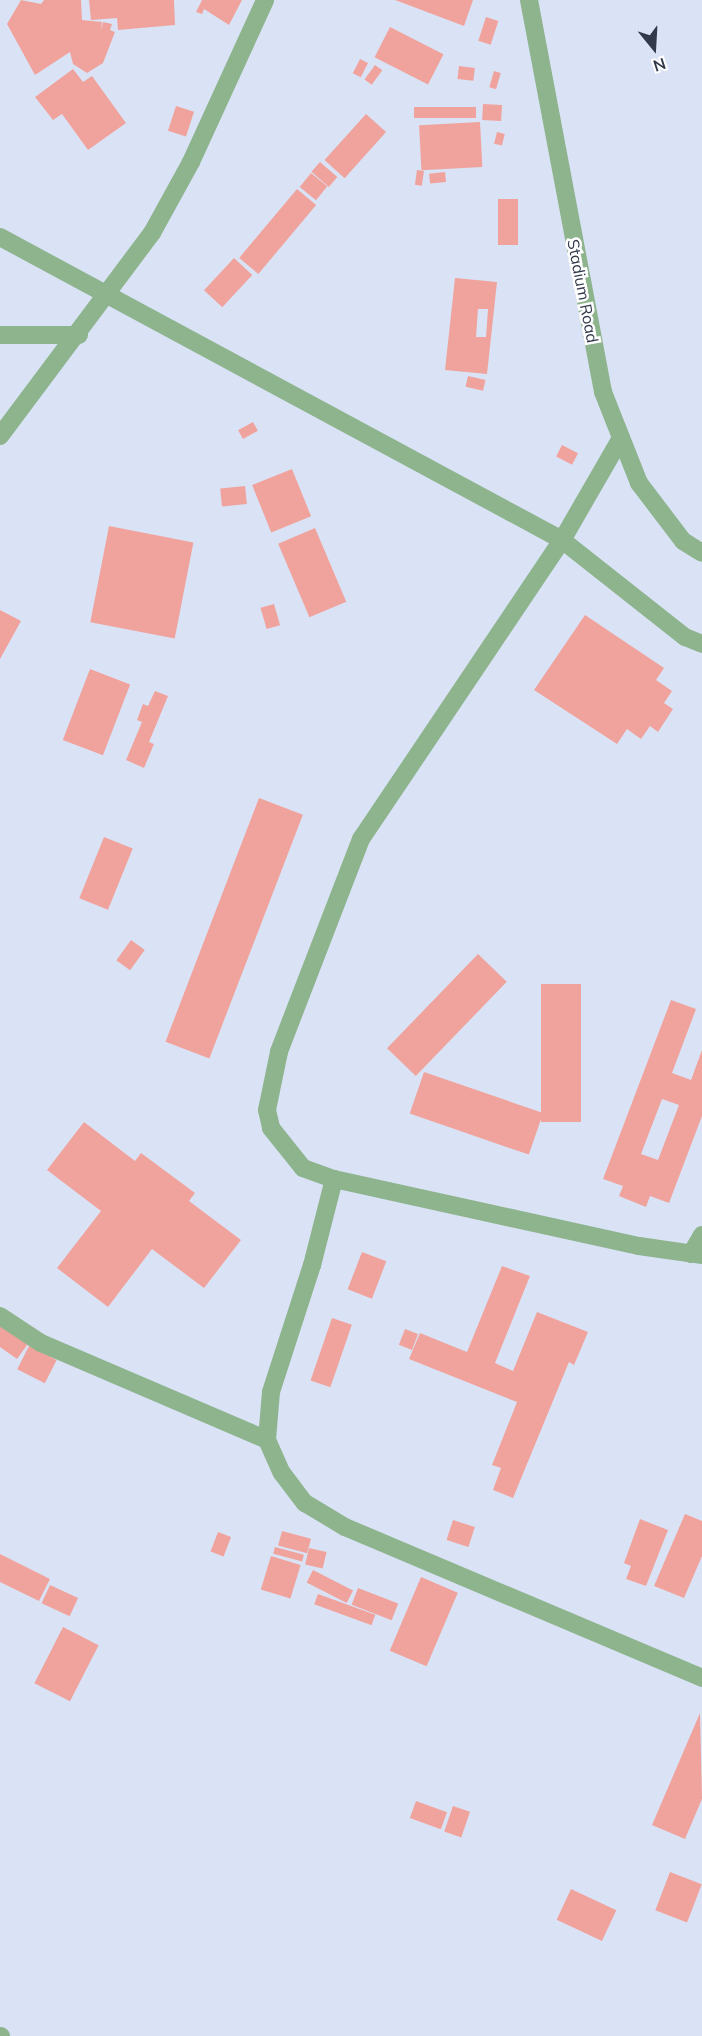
<!DOCTYPE html>
<html>
<head>
<meta charset="utf-8">
<style>
  body { margin:0 }
  #map { position:relative; width:702px; height:2036px; overflow:hidden; background:#dae3f6; font-family:Mulish,sans-serif }
  div>[style] { position:absolute }
  [style*='--x'] { left:calc(var(--x)*1px); top:calc(var(--y)*1px); width:calc(var(--w)*1px); rotate:calc(var(--a)*1deg) }
  .building>* { inset:0; background:#f0a39c; transform-origin:0 0 }
  .street>* { height:18px; margin:-9px; padding:0 9px; transform-origin:9px; border-radius:9px; background:#8eb48e }
  span { translate:-50% -50%; white-space:nowrap; text-align:center; line-height:1.15; -webkit-text-stroke:5px #fff; paint-order:stroke }
  .street-label { font-size:16px; color:#31394b }
  .north { position:absolute; left:624px; top:18px; width:60px; height:60px; -webkit-text-stroke:4px #fff; paint-order:stroke; rotate:162deg; font-size:16px; font-weight:700; line-height:24px; text-align:center; color:#31394b }
  .north::after { content:''; display:block; margin:auto; width:21px; height:27px; background:#31394b; clip-path:polygon(50% 0,100% 100%,50% 72%,0 100%) }
</style>
</head>
<body>
<div id="map">
  <div class="building">
    <i style="clip-path:polygon(21px 0,41px 4px,44px 0,81px 0,82px 20px,102px 22px,101px 30px,103px 22px,112px 24px,110px 30px,115px 32px,103px 63px,87px 73px,73px 64px,70px 52px,35px 75px,7px 24px)"></i>
    <i style="clip-path:polygon(89px 0,174px 0,175px 25px,118px 30px,117px 18px,91px 20px)"></i>
    <i style="clip-path:polygon(202px 0,242px 0,229px 25px,204px 9px,202px 14px,196px 12px)"></i>
    <i style="clip-path:polygon(395px 0,473px 0,464px 26px)"></i>
    <i style="left:486px;top:17px;width:13px;height:25px;rotate:18deg"></i>
    <i style="left:390px;top:27px;width:60px;height:34px;rotate:27deg"></i>
    <i style="left:360px;top:59px;width:9px;height:16px;rotate:27deg"></i>
    <i style="left:375px;top:65px;width:9px;height:18px;rotate:36deg"></i>
    <i style="left:459px;top:66px;width:16px;height:13px;rotate:7deg"></i>
    <i style="clip-path:polygon(73px 69px,83px 82px,92px 76px,126px 123px,88px 150px,62px 114px,53px 120px,35px 97px)"></i>
    <i style="left:494px;top:71px;width:7px;height:17px;rotate:16deg"></i>
    <i style="left:483px;top:104px;width:19px;height:16px;rotate:3deg"></i>
    <i style="left:176px;top:106px;width:19px;height:26px;rotate:18deg"></i>
    <i style="left:476px;top:107px;width:11px;height:62px;rotate:90deg"></i>
    <i style="left:366px;top:114px;width:27px;height:62px;rotate:42deg"></i>
    <i style="left:480px;top:122px;width:45px;height:61px;rotate:87deg"></i>
    <i style="left:497px;top:132px;width:8px;height:12px;rotate:14deg"></i>
    <i style="left:320px;top:162px;width:23px;height:13px;rotate:41deg"></i>
    <i style="left:417px;top:170px;width:7px;height:15px;rotate:8deg"></i>
    <i style="left:445px;top:172px;width:10px;height:16px;rotate:84deg"></i>
    <i style="left:311px;top:173px;width:21px;height:18px;rotate:39deg"></i>
    <i style="left:297px;top:189px;width:25px;height:90px;rotate:40deg"></i>
    <i style="left:498px;top:199px;width:20px;height:46px"></i>
    <i style="left:234px;top:258px;width:25px;height:44px;rotate:43deg"></i>
    <i style="clip-path:polygon(evenodd,455px 278px,497px 282px,487px 374px,445px 370px,455px 278px,478px 309px,488px 309px,486px 337px,476px 337px,478px 309px)"></i>
    <i style="left:468px;top:376px;width:18px;height:11px;rotate:13deg"></i>
    <i style="left:253px;top:422px;width:10px;height:17px;rotate:61deg"></i>
    <i style="left:562px;top:445px;width:18px;height:13px;rotate:27deg"></i>
    <i style="left:292px;top:469px;width:51px;height:43px;rotate:68deg"></i>
    <i style="left:245px;top:486px;width:18px;height:25px;rotate:84deg"></i>
    <i style="left:109px;top:526px;width:86px;height:98px;rotate:11deg"></i>
    <i style="left:315px;top:528px;width:80px;height:40px;rotate:67deg"></i>
    <i style="left:274px;top:604px;width:22px;height:14px;rotate:74deg"></i>
    <i style="clip-path:polygon(0 610px,21px 621px,0 659px)"></i>
    <i style="clip-path:polygon(585px 615px,664px 668px,656px 680px,672px 691px,664px 703px,673px 709px,658px 732px,650px 726px,641px 739px,627px 729px,617px 744px,534px 690px)"></i>
    <i style="left:90px;top:669px;width:43px;height:76px;rotate:21deg"></i>
    <i style="clip-path:polygon(155px 691px,168px 696px,149px 742px,154px 744px,144px 768px,126px 760px,142px 722px,137px 720px,143px 704px,148px 706px)"></i>
    <i style="left:259px;top:798px;width:47px;height:261px;rotate:21deg"></i>
    <i style="left:104px;top:837px;width:31px;height:66px;rotate:22deg"></i>
    <i style="left:131px;top:940px;width:17px;height:25px;rotate:36deg"></i>
    <i style="left:478px;top:954px;width:40px;height:131px;rotate:44deg"></i>
    <i style="left:541px;top:984px;width:40px;height:138px"></i>
    <i style="clip-path:polygon(evenodd,671px 1000px,696px 1009px,672px 1073px,691px 1080px,702px 1050px,702px 1116px,669px 1203px,650px 1196px,646px 1207px,619px 1196px,623px 1186px,603px 1179px,671px 1000px,662px 1099px,679px 1105px,658px 1160px,641px 1154px,662px 1099px)"></i>
    <i style="left:424px;top:1072px;width:126px;height:44px;rotate:19deg"></i>
    <i style="clip-path:polygon(84px 1122px,135px 1161px,141px 1153px,195px 1193px,189px 1201px,241px 1240px,204px 1288px,152px 1249px,108px 1307px,57px 1268px,101px 1211px,47px 1170px)"></i>
    <i style="left:362px;top:1252px;width:26px;height:40px;rotate:21deg"></i>
    <i style="clip-path:polygon(502px 1266px,530px 1276px,495px 1363px,513px 1371px,537px 1312px,588px 1332px,574px 1365px,569px 1362px,513px 1498px,493px 1490px,501px 1468px,492px 1465px,517px 1402px,409px 1359px,420px 1333px,467px 1352px)"></i>
    <i style="left:332px;top:1318px;width:21px;height:66px;rotate:19deg"></i>
    <i style="clip-path:polygon(0 1320px,30px 1341px,17px 1359px,0 1347px)"></i>
    <i style="left:405px;top:1329px;width:14px;height:17px;rotate:21deg"></i>
    <i style="left:29px;top:1346px;width:31px;height:26px;rotate:27deg"></i>
    <i style="clip-path:polygon(685px 1514px,702px 1521px,702px 1556px,684px 1598px,654px 1586px)"></i>
    <i style="clip-path:polygon(640px 1519px,668px 1530px,646px 1586px,626px 1579px,631px 1566px,624px 1563px)"></i>
    <i style="left:453px;top:1520px;width:23px;height:21px;rotate:18deg"></i>
    <i style="left:282px;top:1531px;width:30px;height:15px;rotate:15deg"></i>
    <i style="left:218px;top:1532px;width:14px;height:21px;rotate:21deg"></i>
    <i style="left:275px;top:1547px;width:30px;height:7px;rotate:15deg"></i>
    <i style="left:309px;top:1548px;width:18px;height:17px;rotate:13deg"></i>
    <i style="clip-path:polygon(0 1554px,50px 1579px,39px 1601px,0 1582px)"></i>
    <i style="left:271px;top:1556px;width:31px;height:35px;rotate:17deg"></i>
    <i style="left:313px;top:1570px;width:45px;height:14px;rotate:27deg"></i>
    <i style="left:421px;top:1577px;width:40px;height:80px;rotate:23deg"></i>
    <i style="left:50px;top:1585px;width:31px;height:20px;rotate:25deg"></i>
    <i style="left:358px;top:1588px;width:43px;height:18px;rotate:21deg"></i>
    <i style="left:318px;top:1594px;width:61px;height:11px;rotate:20deg"></i>
    <i style="left:63px;top:1627px;width:40px;height:63px;rotate:27deg"></i>
    <i style="clip-path:polygon(700px 1713px,702px 1799px,685px 1839px,652px 1825px)"></i>
    <i style="left:416px;top:1801px;width:33px;height:18px;rotate:20deg"></i>
    <i style="left:453px;top:1806px;width:18px;height:27px;rotate:19deg"></i>
    <i style="left:670px;top:1872px;width:34px;height:41px;rotate:21deg"></i>
    <i style="left:571px;top:1889px;width:50px;height:34px;rotate:25deg"></i>
  </div>
  <div class="street">
    <i style="--x:529;--y:0;--w:399;--a:79.3"></i>
    <i style="--x:603;--y:392;--w:98;--a:68.4"></i>
    <i style="--x:639;--y:483;--w:73;--a:52.8"></i>
    <i style="--x:683;--y:541;--w:22;--a:32"></i>
    <i style="--x:0;--y:237;--w:638;--a:28.33"></i>
    <i style="--x:562;--y:540;--w:157;--a:38.3"></i>
    <i style="--x:685;--y:637;--w:18;--a:22"></i>
    <i style="--x:0;--y:335;--w:79;--a:0"></i>
    <i style="--x:0;--y:436;--w:254;--a:-53.2"></i>
    <i style="--x:152;--y:233;--w:81;--a:-61.2"></i>
    <i style="--x:191;--y:162;--w:178;--a:-65.4"></i>
    <i style="--x:621;--y:438;--w:118;--a:120"></i>
    <i style="--x:562;--y:540;--w:360;--a:123.9"></i>
    <i style="--x:361;--y:839;--w:228;--a:111.1"></i>
    <i style="--x:279;--y:1052;--w:59;--a:101.7"></i>
    <i style="--x:267;--y:1110;--w:18;--a:77"></i>
    <i style="--x:271;--y:1128;--w:51;--a:51.3"></i>
    <i style="--x:303;--y:1168;--w:33;--a:20"></i>
    <i style="--x:334;--y:1179;--w:312;--a:12.4"></i>
    <i style="--x:639;--y:1246;--w:64;--a:8.1"></i>
    <i style="--x:334;--y:1179;--w:89;--a:104.3"></i>
    <i style="--x:312;--y:1265;--w:133;--a:107.9"></i>
    <i style="--x:271;--y:1392;--w:48;--a:94.8"></i>
    <i style="--x:267;--y:1440;--w:36;--a:66"></i>
    <i style="--x:282;--y:1473;--w:38;--a:53"></i>
    <i style="--x:305;--y:1503;--w:47;--a:31"></i>
    <i style="--x:345;--y:1527;--w:388;--a:22.9"></i>
    <i style="--x:691;--y:1254;--w:22;--a:-60"></i>
    <i style="--x:0;--y:1316;--w:49;--a:33.4"></i>
    <i style="--x:41;--y:1343;--w:246;--a:23.2"></i>
    <i style="--x:0;--y:2036;--w:1;--a:0"></i>
  </div>
  <div class="street-label">
    <span style="left:583px;top:291px;rotate:79deg">Stadium Road</span>
  </div>
  <div class="north">N</div>
</div>
</body>
</html>
